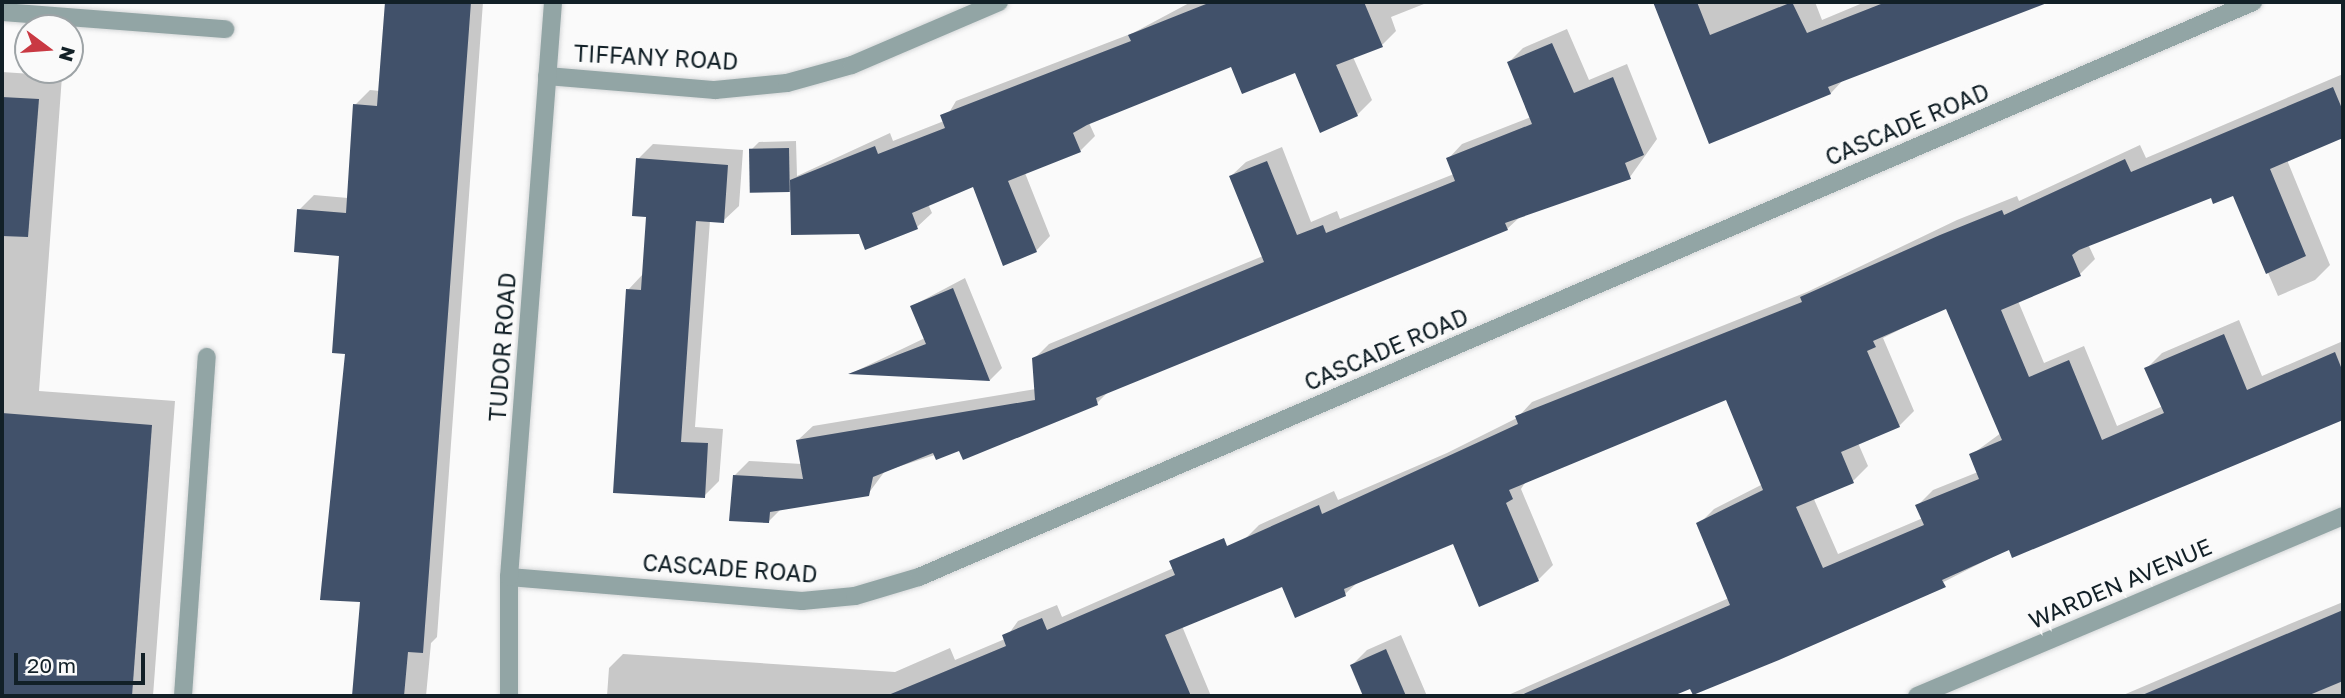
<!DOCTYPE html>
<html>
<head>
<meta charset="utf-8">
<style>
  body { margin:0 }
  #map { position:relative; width:2345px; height:698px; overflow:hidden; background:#fafafa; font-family:"Golos Text",sans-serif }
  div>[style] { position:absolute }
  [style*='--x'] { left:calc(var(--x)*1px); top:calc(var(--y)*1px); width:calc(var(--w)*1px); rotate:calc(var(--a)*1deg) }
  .shadow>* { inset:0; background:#0003 }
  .building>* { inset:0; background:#41516a; transform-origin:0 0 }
  .roads { filter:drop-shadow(0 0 2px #d5d7d8) drop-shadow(0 0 2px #d5d7d8) }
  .lane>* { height:18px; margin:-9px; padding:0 9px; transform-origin:9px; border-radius:9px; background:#92a5a5 }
  .street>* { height:18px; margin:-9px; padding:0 9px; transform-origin:9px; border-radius:9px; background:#92a5a5 }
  span { translate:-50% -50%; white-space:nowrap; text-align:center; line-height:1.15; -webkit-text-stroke:7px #fafafa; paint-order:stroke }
  .street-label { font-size:23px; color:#122027 }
  .frame { position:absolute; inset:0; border:4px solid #122027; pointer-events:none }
  .north { position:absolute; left:14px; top:14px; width:70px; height:70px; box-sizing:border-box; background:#fafafa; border:2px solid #9da3a6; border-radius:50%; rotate:106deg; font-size:19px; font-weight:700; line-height:28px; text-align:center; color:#122027 }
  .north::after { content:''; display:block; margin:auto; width:24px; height:32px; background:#c93943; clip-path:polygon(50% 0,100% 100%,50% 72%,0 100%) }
  .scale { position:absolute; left:14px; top:653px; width:131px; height:32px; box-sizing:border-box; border:4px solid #122027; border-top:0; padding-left:9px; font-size:21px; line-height:24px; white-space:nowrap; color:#122027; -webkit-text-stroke:5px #fafafa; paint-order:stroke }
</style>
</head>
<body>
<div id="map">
  <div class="shadow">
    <i style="clip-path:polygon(387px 2px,483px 2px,437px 637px,431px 643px,426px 696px,354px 696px,362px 601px,341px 255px,299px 210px,314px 195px,348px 198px,355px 105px,370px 90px,380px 91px)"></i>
    <i style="clip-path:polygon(1191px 2px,1429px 2px,1391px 17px,1396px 31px,1382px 45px,1353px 57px,1372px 100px,1357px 115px,1321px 130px,1296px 71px,1232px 64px,1089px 123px,1095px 136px,1080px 151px,1025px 173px,1050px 236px,1036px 251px,974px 185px,928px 204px,932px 213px,917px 227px,860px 233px,792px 190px,752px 191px,751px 150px,759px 142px,796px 141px,797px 176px,890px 133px,893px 141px,944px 121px,956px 101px,1133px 33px)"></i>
    <i style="clip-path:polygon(1655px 2px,1815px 2px,1822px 20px,1865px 2px,2037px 2px,1845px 78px,1831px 93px,1710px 142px)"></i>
    <i style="clip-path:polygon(1567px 29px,1589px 80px,1627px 64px,1657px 139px,1630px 177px,1521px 216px,1507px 229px,1110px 390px,1097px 403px,885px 471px,868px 494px,782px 508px,769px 521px,734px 476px,749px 461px,802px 464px,798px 440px,813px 426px,1036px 389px,1034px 359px,1049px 344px,1263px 256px,1231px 176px,1246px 162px,1282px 147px,1311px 222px,1337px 211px,1340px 219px,1454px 174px,1448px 159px,1462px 144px,1531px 117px,1509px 62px,1523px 48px)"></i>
    <i style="clip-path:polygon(2px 72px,62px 76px,39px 391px,175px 401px,153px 696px,2px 696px)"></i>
    <i style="clip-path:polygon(evenodd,2343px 74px,2343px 136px,2287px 160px,2330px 265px,2315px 280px,2278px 296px,2234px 194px,2187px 202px,2088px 244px,2095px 259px,2080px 274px,2018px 301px,2044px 363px,2084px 346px,2117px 426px,2163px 406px,2147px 368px,2162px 353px,2239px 320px,2262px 376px,2343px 341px,2343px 419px,2013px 556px,2010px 548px,1883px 613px,1669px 696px,1506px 696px,1729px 598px,1699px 524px,1714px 509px,1763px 484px,1727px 398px,1526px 481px,1521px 489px,1553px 565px,1538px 580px,1454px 542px,1358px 582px,1345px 594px,1283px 584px,1244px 540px,1259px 525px,1334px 491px,1338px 500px,1447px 453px,1517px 418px,1532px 402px,1807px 292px,1957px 220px,2017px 196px,2019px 201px,2140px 145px,2146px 158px,2343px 74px,1947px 306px,2001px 433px,1971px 455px,1978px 472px,1933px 490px,1918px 505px,1923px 518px,1838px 554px,1813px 497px,1853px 481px,1868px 466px,1858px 443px,1899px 426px,1914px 411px,1883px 338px,1947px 306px)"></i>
    <i style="clip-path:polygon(653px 144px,743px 150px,739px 206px,723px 221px,710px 220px,695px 427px,723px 429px,719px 481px,704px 496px,615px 491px,628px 290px,643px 274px,648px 215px,638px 159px)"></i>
    <i style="clip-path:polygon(965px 278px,1002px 368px,990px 380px,852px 373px,925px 338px,912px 306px)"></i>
    <i style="clip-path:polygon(1210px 552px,1182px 626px,1211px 696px,1147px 696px,1134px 666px,1087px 665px,1013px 696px,607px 696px,609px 668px,623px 654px,895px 672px,950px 648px,955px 660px,1005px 639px,1018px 621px,1057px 605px,1062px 617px)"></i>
    <i style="clip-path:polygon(2343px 602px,2343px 696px,2121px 696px,2285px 626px)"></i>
    <i style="clip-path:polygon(1401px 635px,1427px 696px,1359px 696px,1364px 694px,1352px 665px,1367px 650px)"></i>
  </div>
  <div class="building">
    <i style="clip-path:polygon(385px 2px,471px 2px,423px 653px,408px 652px,404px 696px,352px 696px,360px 602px,320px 600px,345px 354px,332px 353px,339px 256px,294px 252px,297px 209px,346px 213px,353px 104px,377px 106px)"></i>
    <i style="clip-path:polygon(1211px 2px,1364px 2px,1383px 47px,1336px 65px,1358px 116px,1320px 133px,1295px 73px,1242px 94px,1231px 67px,1087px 125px,1073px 133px,1081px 152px,1008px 181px,1037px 252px,1003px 266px,973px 187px,912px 213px,918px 229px,865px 250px,859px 234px,791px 235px,790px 180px,875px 146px,878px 154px,945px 128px,940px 115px,1131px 41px,1128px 35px)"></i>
    <i style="clip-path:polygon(1653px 2px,1697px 2px,1710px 35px,1792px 2px,1807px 33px,1886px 2px,2047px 3px,1828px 87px,1831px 94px,1709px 144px)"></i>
    <i style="clip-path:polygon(1552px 43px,1574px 93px,1613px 77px,1644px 155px,1625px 163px,1631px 179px,1505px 223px,1508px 230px,1096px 398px,1098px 405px,963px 460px,959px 451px,936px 460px,933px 453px,873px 477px,869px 496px,770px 512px,769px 523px,729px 521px,733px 475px,803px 479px,796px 440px,1035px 400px,1032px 358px,1264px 262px,1229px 176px,1267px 161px,1297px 235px,1323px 225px,1326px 233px,1455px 181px,1446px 158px,1532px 124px,1507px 62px)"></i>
    <i style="clip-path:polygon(evenodd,2333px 87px,2343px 111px,2343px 138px,2270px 169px,2306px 256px,2266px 274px,2233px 196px,2213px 204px,2211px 198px,2079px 250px,2072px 255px,2081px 276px,2001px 310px,2029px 377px,2069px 360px,2102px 440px,2164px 413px,2144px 368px,2224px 334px,2247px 390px,2335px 352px,2343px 372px,2343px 420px,2012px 558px,2009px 550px,1942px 580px,1946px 587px,1779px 660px,1693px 695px,1690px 689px,1673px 696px,1519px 696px,1730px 605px,1696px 523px,1763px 490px,1726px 400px,1509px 490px,1513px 499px,1506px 503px,1539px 581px,1479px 607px,1453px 544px,1344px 589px,1346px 596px,1295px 618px,1282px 587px,1165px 635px,1191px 696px,886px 696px,1006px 646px,1002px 635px,1042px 618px,1047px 630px,1175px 575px,1169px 561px,1224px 538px,1227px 546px,1319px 505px,1322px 514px,1518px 424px,1515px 416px,1802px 302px,1800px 297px,1940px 235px,2002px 210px,2004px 215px,2125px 159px,2131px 172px,2333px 87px,1946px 309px,2002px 440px,1969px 454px,1979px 479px,1915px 505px,1924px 525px,1823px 568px,1796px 507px,1854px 483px,1841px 452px,1900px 427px,1867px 351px,1876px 347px,1873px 341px,1946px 309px)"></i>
    <i style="clip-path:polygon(2px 97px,39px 99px,28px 237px,2px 236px)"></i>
    <i style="left:789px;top:148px;width:44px;height:40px;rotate:89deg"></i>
    <i style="clip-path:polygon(636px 158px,728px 165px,724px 223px,696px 221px,691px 294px,681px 442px,708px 443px,705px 498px,613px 493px,626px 289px,641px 290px,646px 217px,632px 216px)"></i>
    <i style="clip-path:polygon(953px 288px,990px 381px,848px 374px,926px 344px,910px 306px)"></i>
    <i style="clip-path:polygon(2px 413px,152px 425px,132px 696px,2px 696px)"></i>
    <i style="clip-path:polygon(2343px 610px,2343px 681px,2307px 696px,2140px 696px)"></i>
    <i style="clip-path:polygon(1386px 649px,1406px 696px,1363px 696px,1350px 665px)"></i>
  </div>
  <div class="roads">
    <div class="lane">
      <i style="--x:2;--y:12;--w:224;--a:4.4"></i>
      <i style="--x:183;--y:696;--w:340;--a:-86"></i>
    </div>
    <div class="street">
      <i style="--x:547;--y:76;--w:169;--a:4.8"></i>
      <i style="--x:715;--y:90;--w:72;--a:-5.6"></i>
      <i style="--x:787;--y:83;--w:67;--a:-15.5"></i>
      <i style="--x:852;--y:65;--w:160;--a:-23.2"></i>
      <i style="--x:509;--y:577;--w:294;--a:4.7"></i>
      <i style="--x:802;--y:601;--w:53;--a:-5.4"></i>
      <i style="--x:855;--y:596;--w:67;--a:-16.5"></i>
      <i style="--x:919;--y:577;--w:1453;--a:-23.32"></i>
      <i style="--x:509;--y:696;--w:119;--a:-90"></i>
      <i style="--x:509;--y:577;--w:577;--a:-85.62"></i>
      <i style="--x:1917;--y:696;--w:462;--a:-22.9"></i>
    </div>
  </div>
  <div class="street-label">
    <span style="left:656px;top:57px;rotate:3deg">TIFFANY ROAD</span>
    <span style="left:1907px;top:124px;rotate:-23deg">CASCADE ROAD</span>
    <span style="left:502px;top:347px;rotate:-86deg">TUDOR ROAD</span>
    <span style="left:1386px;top:349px;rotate:-23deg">CASCADE ROAD</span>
    <span style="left:730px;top:568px;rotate:4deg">CASCADE ROAD</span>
    <span style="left:2120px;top:583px;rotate:-23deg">WARDEN AVENUE</span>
  </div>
  <div class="frame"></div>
  <div class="north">N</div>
  <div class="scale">20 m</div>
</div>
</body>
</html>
